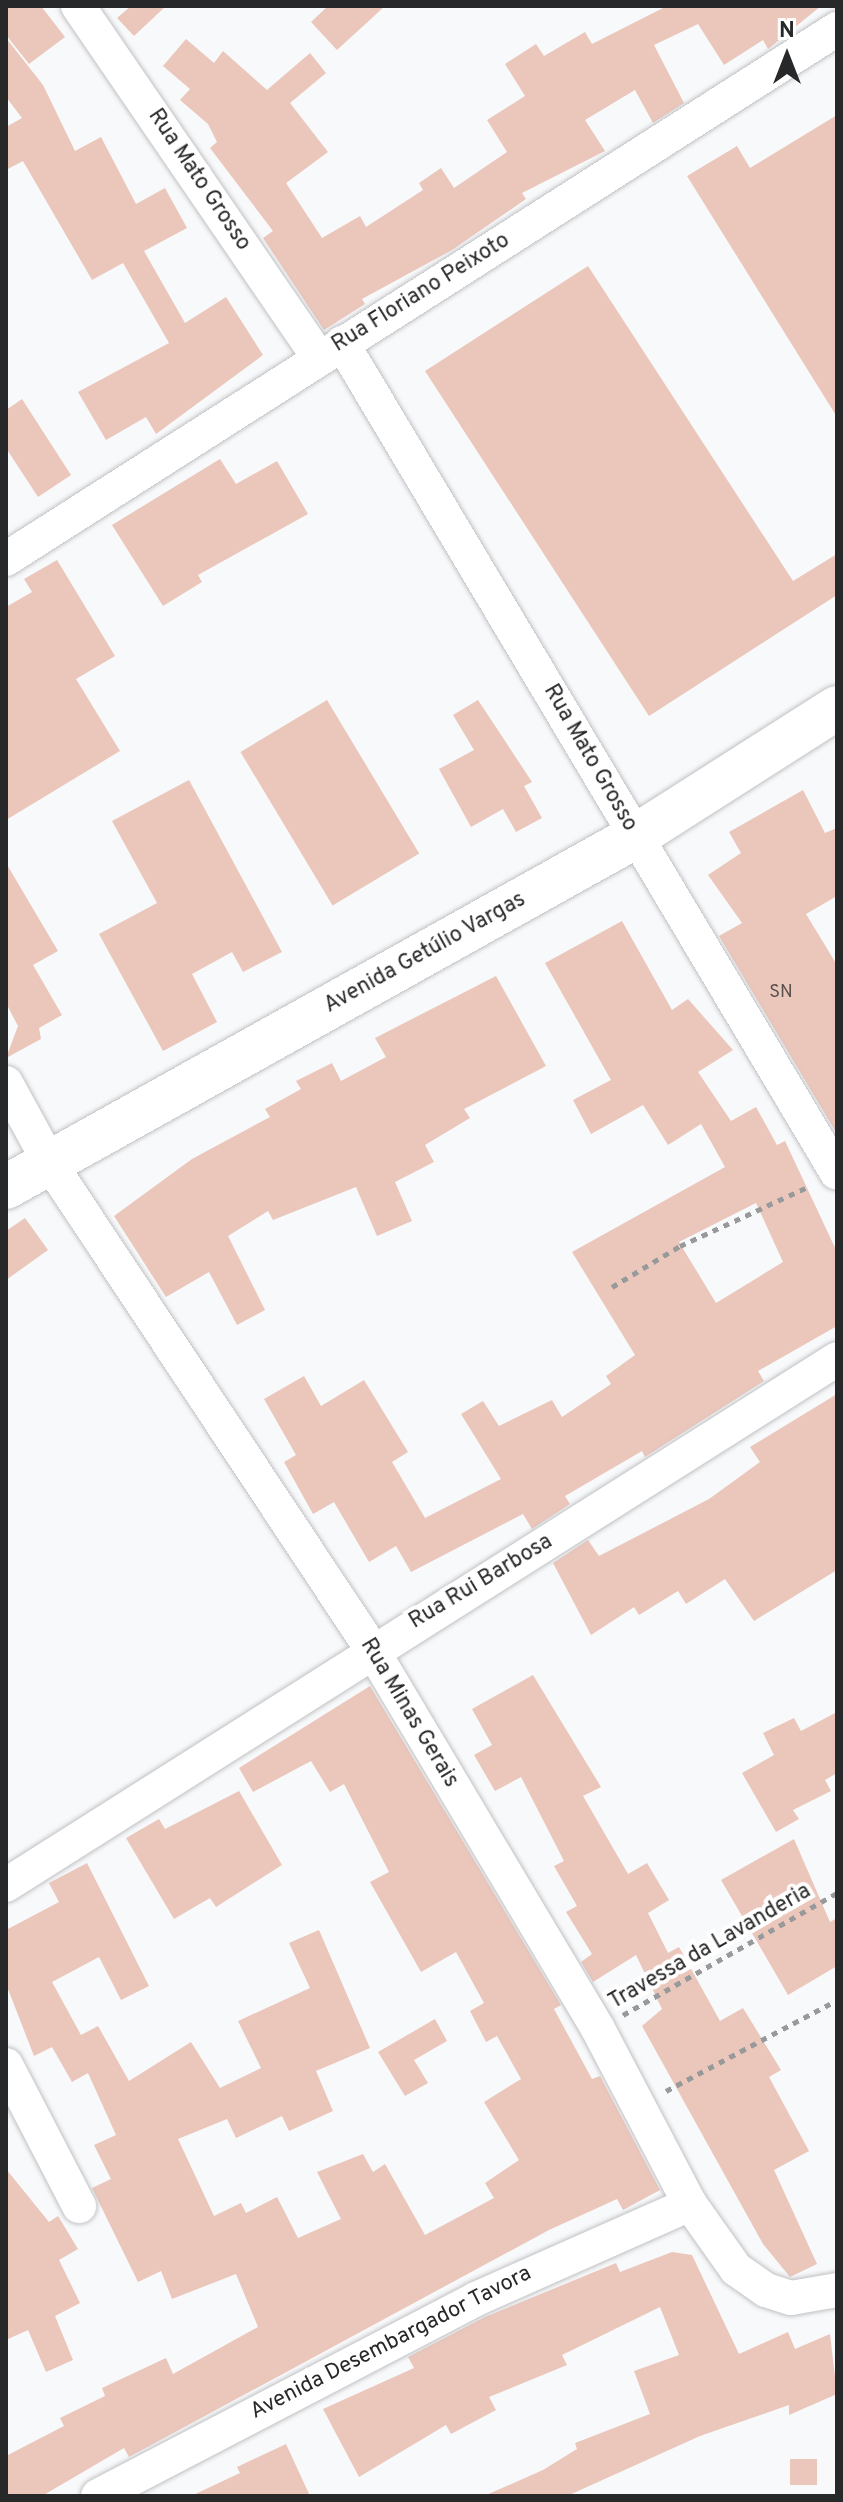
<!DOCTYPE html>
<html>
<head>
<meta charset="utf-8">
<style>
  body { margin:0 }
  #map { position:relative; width:843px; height:2502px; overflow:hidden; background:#f8f9fb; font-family:Overpass,sans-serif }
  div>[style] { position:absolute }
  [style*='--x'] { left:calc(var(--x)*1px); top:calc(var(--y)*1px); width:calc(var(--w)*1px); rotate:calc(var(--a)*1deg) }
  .building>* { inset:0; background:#ebc6bb; transform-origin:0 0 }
  .path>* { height:5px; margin-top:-2.5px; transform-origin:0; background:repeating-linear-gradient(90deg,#98999b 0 6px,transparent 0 12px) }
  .roads { filter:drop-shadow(0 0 2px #c0c1c3) drop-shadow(0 0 2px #c0c1c3) }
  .street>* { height:34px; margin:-17px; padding:0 17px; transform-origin:17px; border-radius:17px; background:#fff }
  .secondary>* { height:44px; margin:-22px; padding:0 22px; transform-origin:22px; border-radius:22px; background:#fff }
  span { translate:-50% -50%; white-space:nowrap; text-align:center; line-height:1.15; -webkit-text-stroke:8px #fff; paint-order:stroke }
  .number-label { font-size:18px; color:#58504e }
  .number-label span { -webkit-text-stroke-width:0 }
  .street-label { font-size:22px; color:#272829 }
  .frame { position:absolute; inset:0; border:8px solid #272829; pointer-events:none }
  .north { position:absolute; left:747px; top:16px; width:80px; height:80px; -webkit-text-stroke:6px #fff; paint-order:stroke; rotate:0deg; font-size:22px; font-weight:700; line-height:32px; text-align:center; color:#272829 }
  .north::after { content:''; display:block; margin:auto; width:28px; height:36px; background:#272829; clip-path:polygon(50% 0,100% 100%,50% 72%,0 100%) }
</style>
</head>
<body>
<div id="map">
  <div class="building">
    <i style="clip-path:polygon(6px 6px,41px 6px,65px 37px,29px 64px,6px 35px)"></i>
    <i style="clip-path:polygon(131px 6px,166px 6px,134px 36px,117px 18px)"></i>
    <i style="clip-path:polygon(328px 6px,385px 6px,337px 50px,311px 22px)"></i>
    <i style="clip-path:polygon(667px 6px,821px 6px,768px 49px,763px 40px,724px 65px,698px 24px,654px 45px,684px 103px,653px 123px,635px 90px,585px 120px,605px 151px,522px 193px,526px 199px,452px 250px,362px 299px,365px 304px,324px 330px,263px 238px,273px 231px,210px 148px,217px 142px,208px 124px,180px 100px,190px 89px,163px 66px,186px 39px,214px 63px,223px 51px,267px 90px,310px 53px,326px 73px,290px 103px,328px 152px,286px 183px,322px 238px,360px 216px,366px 227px,423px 190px,419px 183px,441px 168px,454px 188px,507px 152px,487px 120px,525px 96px,505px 64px,536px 44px,544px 56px,585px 32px,592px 44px)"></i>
    <i style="clip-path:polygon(6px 38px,43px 85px,75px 151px,101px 137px,136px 204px,165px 188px,187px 228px,144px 251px,185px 323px,226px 297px,263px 355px,156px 434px,146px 417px,106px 440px,78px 392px,169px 343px,123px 263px,92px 280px,23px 161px,6px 170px,6px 127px,22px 118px,6px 97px)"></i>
    <i style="clip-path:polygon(837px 115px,837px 417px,687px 176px,737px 146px,750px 168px)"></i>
    <i style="clip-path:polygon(588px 266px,793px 581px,837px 554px,837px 595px,649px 716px,425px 371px)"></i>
    <i style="clip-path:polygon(22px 399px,71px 475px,38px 497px,6px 448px,6px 410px)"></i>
    <i style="clip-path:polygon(220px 459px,236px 484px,277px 461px,308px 514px,198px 575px,202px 582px,163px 606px,112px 525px)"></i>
    <i style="clip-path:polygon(57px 560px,115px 656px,76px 679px,120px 751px,6px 820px,6px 607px,32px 592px,24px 579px)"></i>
    <i style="left:327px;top:700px;width:179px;height:101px;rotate:59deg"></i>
    <i style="clip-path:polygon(478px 700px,532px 782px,524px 786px,542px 818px,516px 832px,503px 809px,471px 827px,439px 769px,474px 750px,453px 715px)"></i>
    <i style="clip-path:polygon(189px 780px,282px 952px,243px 972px,232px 952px,192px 974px,217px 1022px,163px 1051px,99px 934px,157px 903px,112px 821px)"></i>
    <i style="clip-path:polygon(803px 790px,825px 833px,837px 828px,837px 896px,806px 914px,837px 965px,837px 1134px,719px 936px,742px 923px,708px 875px,741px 853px,729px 832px)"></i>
    <i style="clip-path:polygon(6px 863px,58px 951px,33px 965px,62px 1015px,39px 1028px,41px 1039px,6px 1058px,18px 1026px,6px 1003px)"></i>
    <i style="clip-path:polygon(evenodd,622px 921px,672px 1010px,688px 999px,733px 1050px,698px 1072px,731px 1121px,756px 1107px,777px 1145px,785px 1141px,837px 1252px,837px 1326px,758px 1371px,764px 1381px,645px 1457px,642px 1451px,565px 1496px,570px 1504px,532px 1529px,523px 1514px,411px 1572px,396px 1546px,369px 1562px,334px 1502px,313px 1514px,284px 1462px,296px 1455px,264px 1399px,304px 1376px,321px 1406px,364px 1380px,408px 1452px,392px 1462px,425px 1518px,501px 1479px,461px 1414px,483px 1401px,499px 1426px,552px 1400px,562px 1417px,611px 1384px,606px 1376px,635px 1355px,572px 1252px,725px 1167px,701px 1124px,668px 1145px,643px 1105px,591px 1134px,573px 1100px,611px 1080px,545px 963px,622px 921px,756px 1203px,783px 1262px,716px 1303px,679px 1242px,756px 1203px)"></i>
    <i style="clip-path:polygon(496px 976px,546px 1066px,464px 1109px,470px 1118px,425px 1145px,434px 1162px,395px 1182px,412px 1221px,377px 1236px,356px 1187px,273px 1220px,268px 1211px,228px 1236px,265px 1310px,237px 1325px,209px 1272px,166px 1297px,114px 1216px,192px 1159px,270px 1117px,265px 1109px,301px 1089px,296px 1081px,332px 1063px,341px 1081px,386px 1057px,375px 1038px)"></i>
    <i style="clip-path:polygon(25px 1218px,48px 1250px,6px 1280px,6px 1231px)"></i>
    <i style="clip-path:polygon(837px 1394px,837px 1570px,754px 1621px,725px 1579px,686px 1604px,678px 1591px,639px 1615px,634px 1607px,591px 1635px,553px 1563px,588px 1540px,599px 1556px,709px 1499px,760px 1462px,750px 1447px)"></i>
    <i style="clip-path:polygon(533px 1675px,601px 1787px,583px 1796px,628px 1874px,647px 1863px,669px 1900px,648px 1913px,668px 1953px,679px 1947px,720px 2021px,743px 2008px,781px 2070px,769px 2077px,809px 2151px,774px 2170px,817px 2264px,790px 2277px,763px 2244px,642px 2026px,662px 2009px,636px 1955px,593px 1982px,581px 1962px,592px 1954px,566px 1912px,577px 1906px,554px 1866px,564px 1861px,521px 1777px,495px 1791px,474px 1755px,492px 1745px,472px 1709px)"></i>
    <i style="clip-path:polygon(370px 1686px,561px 2005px,554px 2009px,592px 2079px,600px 2076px,660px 2190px,623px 2210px,617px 2199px,549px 2230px,129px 2457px,124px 2448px,42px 2496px,6px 2496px,6px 2456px,64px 2426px,60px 2418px,105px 2396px,102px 2388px,166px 2358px,173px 2374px,258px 2327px,236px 2274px,172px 2299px,161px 2271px,138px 2282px,92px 2188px,111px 2179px,94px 2145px,116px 2135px,88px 2073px,72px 2082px,52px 2047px,34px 2056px,6px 1984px,6px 1930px,59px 1902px,49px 1883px,87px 1863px,149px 1986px,121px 2000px,99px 1957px,52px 1982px,81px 2035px,98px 2026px,129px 2081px,191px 2042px,220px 2088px,261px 2068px,238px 2021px,310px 1988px,289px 1943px,319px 1930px,370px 2048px,316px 2071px,333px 2111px,289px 2131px,282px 2116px,236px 2138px,227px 2119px,178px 2139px,214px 2216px,241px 2203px,246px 2213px,277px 2197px,298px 2238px,341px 2219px,317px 2172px,363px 2154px,373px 2172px,385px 2164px,425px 2235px,494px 2198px,485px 2183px,519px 2160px,484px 2102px,521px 2079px,497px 2036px,486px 2042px,470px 2011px,484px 2003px,456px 1952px,421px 1972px,370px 1882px,389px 1872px,344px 1784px,330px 1792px,311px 1761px,253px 1792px,239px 1768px)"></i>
    <i style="clip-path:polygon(837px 1712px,837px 1773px,825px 1780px,831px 1791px,793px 1810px,799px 1819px,776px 1832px,742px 1773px,774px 1755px,763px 1733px,794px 1718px,801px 1731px)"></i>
    <i style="clip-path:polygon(239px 1791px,282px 1865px,216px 1907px,210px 1898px,174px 1919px,126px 1838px,159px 1819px,165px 1829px)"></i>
    <i style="clip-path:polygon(794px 1839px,830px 1922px,837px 1918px,837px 1966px,788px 1995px,721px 1880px)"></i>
    <i style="clip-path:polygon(435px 2019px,447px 2041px,414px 2060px,428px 2083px,405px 2096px,378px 2052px)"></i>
    <i style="clip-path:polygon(6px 2169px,49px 2222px,58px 2216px,78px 2249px,59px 2260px,80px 2303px,55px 2316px,73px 2360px,46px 2372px,28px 2330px,6px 2340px)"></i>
    <i style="clip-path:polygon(672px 2252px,692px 2255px,739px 2354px,788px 2332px,795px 2349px,830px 2334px,837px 2394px,789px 2415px,789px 2405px,700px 2436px,567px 2496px,484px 2496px,543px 2470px,577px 2449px,575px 2443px,650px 2414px,634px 2371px,679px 2355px,660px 2307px,562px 2355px,567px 2365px,489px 2397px,496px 2410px,451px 2434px,446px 2425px,359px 2477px,323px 2409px,414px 2368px,408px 2357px,485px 2317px,616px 2263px,620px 2272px)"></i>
    <i style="clip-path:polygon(286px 2444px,310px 2496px,191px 2496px,240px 2473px,237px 2467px)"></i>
    <i style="left:817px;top:2459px;width:26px;height:27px;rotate:90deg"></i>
  </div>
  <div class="path">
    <i style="--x:612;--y:1287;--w:79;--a:-31.1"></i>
    <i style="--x:680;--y:1246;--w:143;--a:-24.8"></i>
    <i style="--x:623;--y:2015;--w:246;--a:-29.7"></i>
    <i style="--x:666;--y:2091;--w:194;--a:-28"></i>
  </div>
  <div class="roads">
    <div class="street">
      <i style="--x:78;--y:6;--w:425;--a:55.6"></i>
      <i style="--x:342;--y:343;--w:966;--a:59.19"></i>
      <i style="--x:6;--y:559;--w:986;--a:-32.53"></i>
      <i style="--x:6;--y:1083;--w:90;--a:61.4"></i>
      <i style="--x:49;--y:1162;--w:583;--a:56.47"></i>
      <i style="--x:371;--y:1648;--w:443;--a:59.2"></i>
      <i style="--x:598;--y:2029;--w:198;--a:62.3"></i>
      <i style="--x:690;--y:2204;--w:80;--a:54.7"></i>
      <i style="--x:736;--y:2269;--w:37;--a:35"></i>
      <i style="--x:766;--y:2290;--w:26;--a:18"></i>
      <i style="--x:791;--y:2298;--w:47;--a:-9.9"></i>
      <i style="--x:6;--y:1885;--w:983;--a:-32.33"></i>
      <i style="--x:6;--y:2065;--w:159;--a:62.6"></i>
      <i style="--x:98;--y:2496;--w:426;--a:-27.5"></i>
      <i style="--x:476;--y:2299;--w:234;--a:-23.9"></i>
    </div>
    <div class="secondary">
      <i style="--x:6;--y:1187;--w:721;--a:-29.12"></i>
      <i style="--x:636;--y:836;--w:238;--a:-32.5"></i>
    </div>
  </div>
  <div class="number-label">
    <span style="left:781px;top:993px">SN</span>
  </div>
  <div class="street-label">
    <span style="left:199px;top:180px;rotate:56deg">Rua Mato Grosso</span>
    <span style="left:421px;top:293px;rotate:-32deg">Rua Floriano Peixoto</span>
    <span style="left:590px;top:758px;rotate:60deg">Rua Mato Grosso</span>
    <span style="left:425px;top:953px;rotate:-29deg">Avenida Getúlio Vargas</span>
    <span style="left:481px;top:1582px;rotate:-31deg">Rua Rui Barbosa</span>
    <span style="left:409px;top:1713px;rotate:59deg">Rua Minas Gerais</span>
    <span style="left:710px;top:1947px;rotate:-30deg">Travessa da Lavanderia</span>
    <span style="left:391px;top:2343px;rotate:-27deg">Avenida Desembargador Tavora</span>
  </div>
  <div class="frame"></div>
  <div class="north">N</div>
</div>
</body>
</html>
